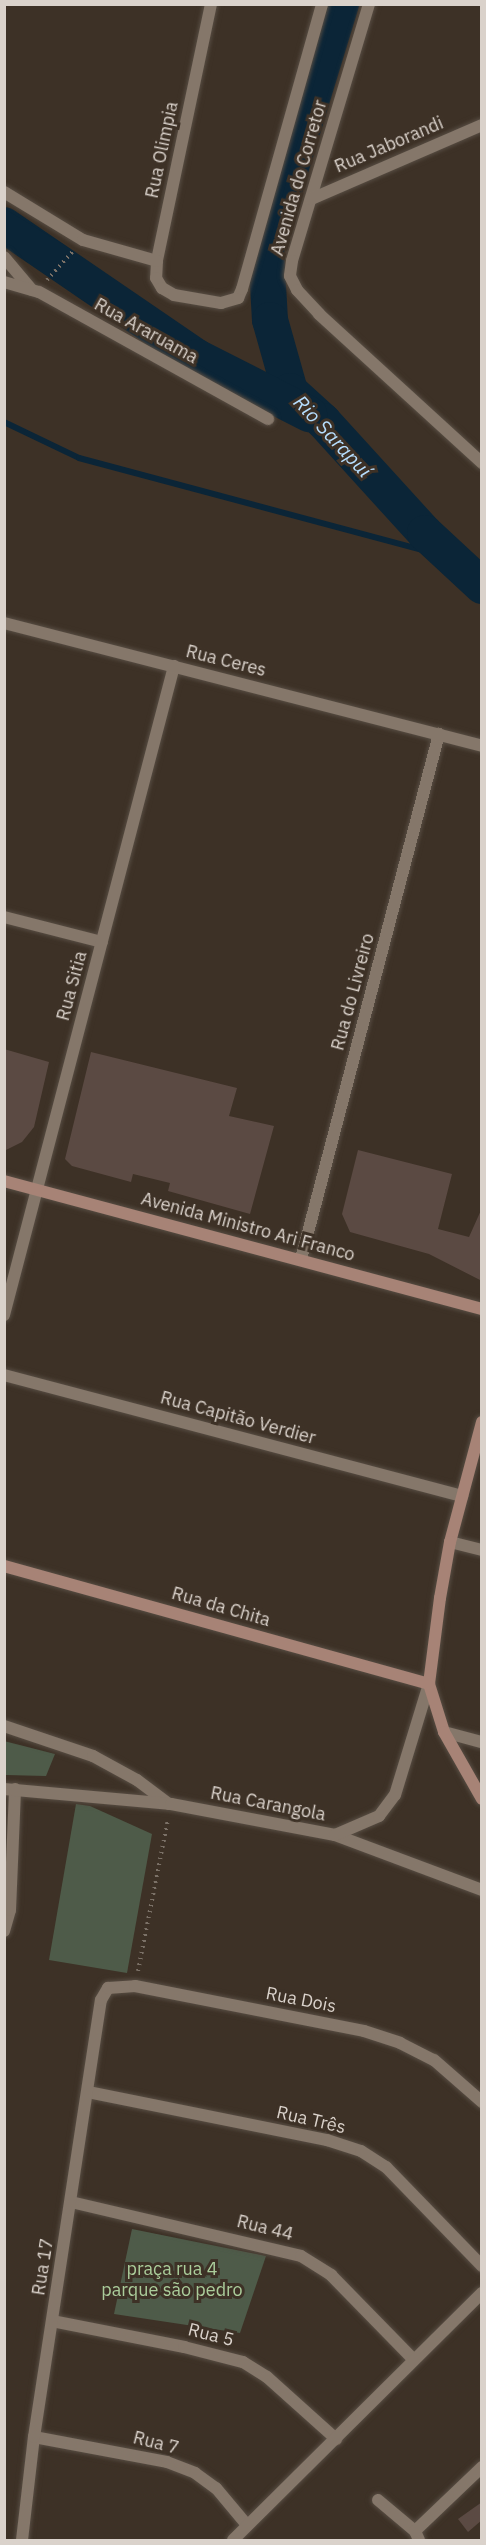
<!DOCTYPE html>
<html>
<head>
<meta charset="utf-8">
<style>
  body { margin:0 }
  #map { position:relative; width:486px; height:2545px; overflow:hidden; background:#3d3126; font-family:"IBM Plex Sans",sans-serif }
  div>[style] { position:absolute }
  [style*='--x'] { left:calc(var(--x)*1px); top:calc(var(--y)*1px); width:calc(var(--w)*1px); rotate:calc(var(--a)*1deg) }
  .green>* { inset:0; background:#4e5b49 }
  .stream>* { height:6px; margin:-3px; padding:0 3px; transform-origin:3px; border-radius:3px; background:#0b2537 }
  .river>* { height:36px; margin:-18px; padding:0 18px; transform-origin:18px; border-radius:18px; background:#0b2537 }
  .building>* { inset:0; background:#5b4a43 }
  .path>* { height:4px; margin-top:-2px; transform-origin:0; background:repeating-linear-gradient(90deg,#7b7167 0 1.5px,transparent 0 6px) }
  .roads { filter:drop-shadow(0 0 2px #574d43) drop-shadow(0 0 2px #574d43) }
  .minor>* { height:12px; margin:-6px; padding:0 6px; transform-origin:6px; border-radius:6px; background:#85776a }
  .tertiary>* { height:12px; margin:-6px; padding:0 6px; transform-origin:6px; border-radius:6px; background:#85776a }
  .secondary>* { height:12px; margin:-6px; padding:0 6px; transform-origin:6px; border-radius:6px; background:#a78376 }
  span { translate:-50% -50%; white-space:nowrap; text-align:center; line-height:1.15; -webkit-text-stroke:6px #3d3126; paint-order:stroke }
  .street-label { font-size:18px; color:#dad2cb }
  .park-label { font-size:18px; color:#abcd9b }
  .water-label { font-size:20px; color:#b6defe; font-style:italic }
  .frame { position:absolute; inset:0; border:6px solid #dad2cb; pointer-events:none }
</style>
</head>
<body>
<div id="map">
  <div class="green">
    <i style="clip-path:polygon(4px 1741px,55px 1754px,46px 1776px,5px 1775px)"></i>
    <i style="clip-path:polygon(76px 1804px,90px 1806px,152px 1834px,127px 1973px,49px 1960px)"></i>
    <i style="clip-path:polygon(132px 2229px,266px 2256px,240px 2333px,114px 2314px)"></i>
  </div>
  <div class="stream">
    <i style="--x:4;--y:422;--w:83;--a:25.6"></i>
    <i style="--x:79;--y:458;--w:356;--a:15"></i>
    <i style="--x:423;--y:550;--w:57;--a:29.2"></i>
  </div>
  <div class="river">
    <i style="--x:341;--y:4;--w:256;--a:107"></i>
    <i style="--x:266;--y:249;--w:71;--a:86.8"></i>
    <i style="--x:270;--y:320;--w:74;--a:74.3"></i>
    <i style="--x:290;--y:391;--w:45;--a:42.3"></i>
    <i style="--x:323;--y:421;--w:151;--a:47.7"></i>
    <i style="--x:425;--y:533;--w:78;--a:42.9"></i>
    <i style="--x:4;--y:225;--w:234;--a:34.4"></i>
    <i style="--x:197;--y:357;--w:126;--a:27"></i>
  </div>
  <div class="building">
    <i style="clip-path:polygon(4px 1049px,49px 1062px,34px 1127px,22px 1142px,4px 1151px)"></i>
    <i style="clip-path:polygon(91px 1052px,237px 1088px,229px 1116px,274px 1126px,250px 1214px,168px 1191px,170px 1183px,133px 1174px,131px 1182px,72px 1166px,65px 1159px)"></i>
    <i style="clip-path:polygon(358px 1150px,452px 1174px,438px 1229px,469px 1237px,482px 1208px,482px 1281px,429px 1254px,350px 1232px,342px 1214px)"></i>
    <i style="clip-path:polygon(482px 2502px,482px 2520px,468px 2532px,458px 2519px)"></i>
  </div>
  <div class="path">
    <i style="--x:47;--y:280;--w:38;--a:-48"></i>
    <i style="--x:138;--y:1971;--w:155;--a:-78.8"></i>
  </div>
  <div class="roads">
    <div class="minor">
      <i style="--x:211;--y:4;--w:263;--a:101.9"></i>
      <i style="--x:157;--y:261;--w:17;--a:93"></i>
      <i style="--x:156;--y:278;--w:12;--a:59"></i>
      <i style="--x:162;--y:288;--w:14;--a:30"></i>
      <i style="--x:174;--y:295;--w:48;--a:9.7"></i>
      <i style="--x:221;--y:303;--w:18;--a:-16"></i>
      <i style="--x:238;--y:298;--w:10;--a:-66"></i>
      <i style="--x:242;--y:289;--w:296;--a:-74.3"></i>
      <i style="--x:369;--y:4;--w:268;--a:106.7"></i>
      <i style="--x:292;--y:261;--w:15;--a:98"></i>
      <i style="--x:290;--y:276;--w:16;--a:63"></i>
      <i style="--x:297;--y:290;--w:33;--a:47"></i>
      <i style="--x:319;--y:314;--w:221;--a:42.4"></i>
      <i style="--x:4;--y:192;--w:92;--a:31.3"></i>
      <i style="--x:83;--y:240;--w:77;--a:15.8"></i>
      <i style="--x:311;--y:199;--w:186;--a:-23.4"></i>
      <i style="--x:4;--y:257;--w:43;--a:49.7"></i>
      <i style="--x:4;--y:282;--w:36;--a:16"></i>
      <i style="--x:39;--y:292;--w:262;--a:29"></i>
      <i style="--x:4;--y:917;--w:101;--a:14.3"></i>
      <i style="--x:301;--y:1259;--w:543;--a:-75.27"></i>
      <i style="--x:4;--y:1315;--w:671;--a:-75.32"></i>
      <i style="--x:4;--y:1375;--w:474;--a:14.8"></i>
      <i style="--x:450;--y:1542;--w:33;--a:14"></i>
      <i style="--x:4;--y:1726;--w:94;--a:18.6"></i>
      <i style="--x:93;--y:1756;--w:50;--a:28.6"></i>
      <i style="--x:137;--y:1780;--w:40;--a:37"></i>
      <i style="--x:444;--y:1732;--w:39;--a:15"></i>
      <i style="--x:335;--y:1835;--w:157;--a:20.5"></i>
      <i style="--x:4;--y:1931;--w:22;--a:-74"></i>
      <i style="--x:10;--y:1910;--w:121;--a:-87.6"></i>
      <i style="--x:88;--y:2092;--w:244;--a:11.4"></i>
      <i style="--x:327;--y:2140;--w:36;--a:18"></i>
      <i style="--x:361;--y:2151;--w:30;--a:33"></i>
      <i style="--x:386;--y:2167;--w:138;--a:45.9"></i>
      <i style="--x:71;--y:2202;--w:236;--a:13.2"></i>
      <i style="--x:301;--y:2256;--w:36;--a:32"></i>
      <i style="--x:331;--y:2275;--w:117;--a:45.7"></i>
      <i style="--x:52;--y:2321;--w:135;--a:11.1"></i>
      <i style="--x:184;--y:2347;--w:61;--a:14.3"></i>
      <i style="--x:243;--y:2362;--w:28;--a:32"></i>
      <i style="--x:267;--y:2377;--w:93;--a:41.9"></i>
      <i style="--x:34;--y:2437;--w:135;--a:10.6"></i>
      <i style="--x:167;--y:2462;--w:30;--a:21"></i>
      <i style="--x:195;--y:2473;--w:26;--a:36"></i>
      <i style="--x:216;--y:2488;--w:48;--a:50"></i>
      <i style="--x:378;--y:2500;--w:48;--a:40"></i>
      <i style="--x:415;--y:2531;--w:10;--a:66"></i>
      <i style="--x:415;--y:2531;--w:93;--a:-43.7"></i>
      <i style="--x:22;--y:2540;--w:104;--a:-83.4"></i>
      <i style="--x:34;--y:2437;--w:442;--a:-81.3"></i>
      <i style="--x:101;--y:2000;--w:14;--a:-60"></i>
      <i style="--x:108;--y:1988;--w:27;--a:-4"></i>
      <i style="--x:135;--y:1986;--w:233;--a:11.1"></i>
      <i style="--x:364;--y:2031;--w:38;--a:18"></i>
      <i style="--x:400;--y:2043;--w:38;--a:27"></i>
      <i style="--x:434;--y:2060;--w:64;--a:41.2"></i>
      <i style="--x:233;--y:2540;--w:351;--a:-44.8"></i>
    </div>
    <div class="tertiary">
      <i style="--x:4;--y:623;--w:494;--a:14.4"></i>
      <i style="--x:4;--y:1789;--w:168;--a:5.1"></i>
      <i style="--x:171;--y:1804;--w:167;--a:10.7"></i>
      <i style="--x:335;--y:1835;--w:48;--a:-23.4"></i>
      <i style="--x:379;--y:1816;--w:26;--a:-53"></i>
      <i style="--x:395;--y:1795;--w:116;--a:-73"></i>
    </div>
    <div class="secondary">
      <i style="--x:4;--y:1181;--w:495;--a:15"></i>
      <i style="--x:482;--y:1422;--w:124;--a:104.9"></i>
      <i style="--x:450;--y:1542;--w:57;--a:100.1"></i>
      <i style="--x:440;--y:1598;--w:87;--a:97.3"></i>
      <i style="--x:429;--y:1684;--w:50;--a:72.6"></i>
      <i style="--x:444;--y:1732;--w:77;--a:60.4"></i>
      <i style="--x:4;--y:1566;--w:441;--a:15.5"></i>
    </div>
  </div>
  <div class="street-label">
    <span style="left:389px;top:145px;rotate:-23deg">Rua Jaborandi</span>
    <span style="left:162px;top:150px;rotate:-78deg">Rua Olimpia</span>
    <span style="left:299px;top:178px;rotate:-74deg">Avenida do Corretor</span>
    <span style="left:146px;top:331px;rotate:29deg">Rua Araruama</span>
    <span style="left:226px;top:661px;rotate:14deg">Rua Ceres</span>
    <span style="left:72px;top:986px;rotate:-75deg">Rua Sitia</span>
    <span style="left:353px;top:992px;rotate:-75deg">Rua do Livreiro</span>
    <span style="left:248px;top:1227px;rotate:15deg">Avenida Ministro Ari Franco</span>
    <span style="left:238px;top:1418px;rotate:15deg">Rua Capitão Verdier</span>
    <span style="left:221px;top:1607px;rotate:16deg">Rua da Chita</span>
    <span style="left:268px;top:1804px;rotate:11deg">Rua Carangola</span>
    <span style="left:301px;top:2000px;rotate:11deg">Rua Dois</span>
    <span style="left:311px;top:2120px;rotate:13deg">Rua Três</span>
    <span style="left:265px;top:2228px;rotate:14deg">Rua 44</span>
    <span style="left:43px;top:2267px;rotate:-81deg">Rua 17</span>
    <span style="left:211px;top:2335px;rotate:14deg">Rua 5</span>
    <span style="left:156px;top:2443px;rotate:14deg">Rua 7</span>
  </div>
  <div class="park-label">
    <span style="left:172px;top:2280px">praça rua 4<br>parque são pedro</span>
  </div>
  <div class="water-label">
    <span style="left:333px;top:436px;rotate:47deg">Rio Sarapuí</span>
  </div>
  <div class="frame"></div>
</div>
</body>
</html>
